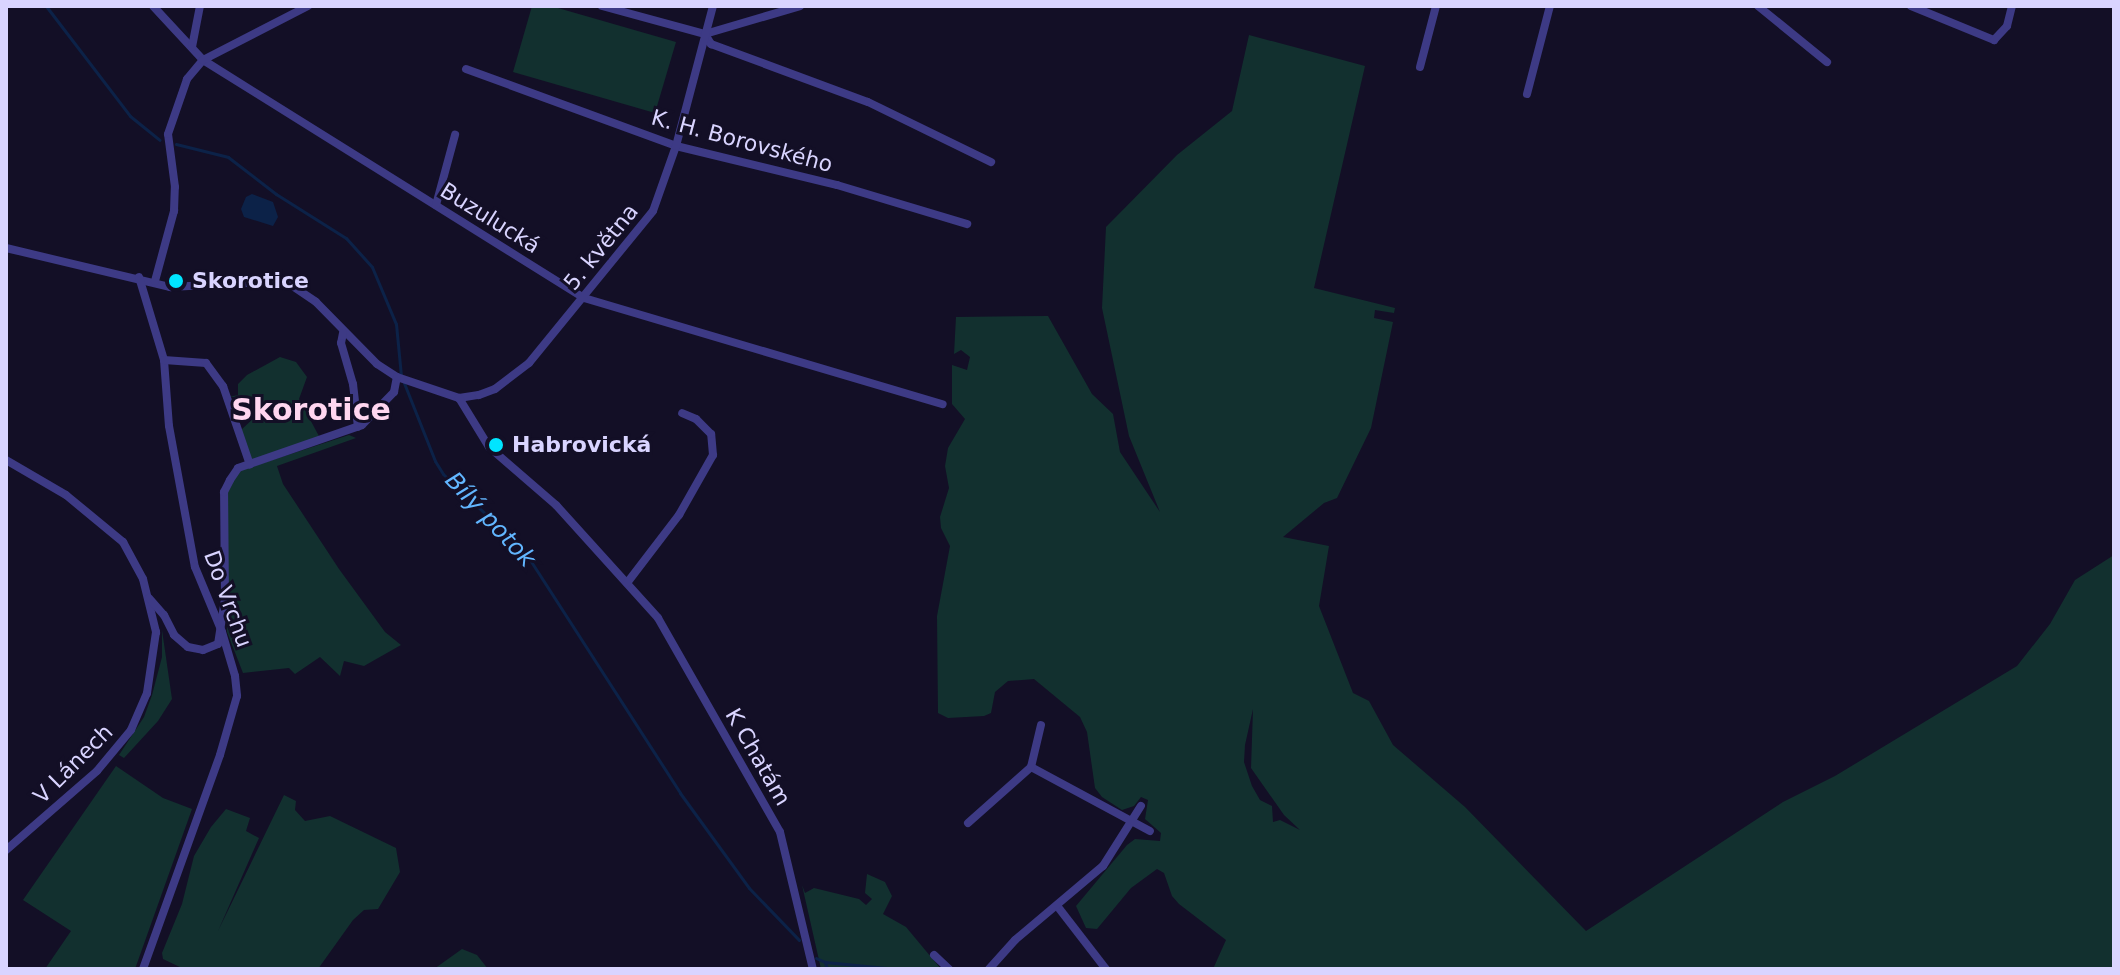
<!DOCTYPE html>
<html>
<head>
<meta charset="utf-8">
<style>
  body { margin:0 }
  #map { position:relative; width:2120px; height:975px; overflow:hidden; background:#130f26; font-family:"DejaVu Sans",sans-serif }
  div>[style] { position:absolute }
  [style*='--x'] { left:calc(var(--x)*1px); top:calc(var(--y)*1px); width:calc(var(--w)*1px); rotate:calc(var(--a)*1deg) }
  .green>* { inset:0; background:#12302f }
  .water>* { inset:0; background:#0c2248 }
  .stream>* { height:3px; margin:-1.5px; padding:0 1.5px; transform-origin:1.5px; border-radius:1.5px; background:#0c2248 }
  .minor>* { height:8px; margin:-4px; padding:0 4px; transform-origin:4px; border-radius:4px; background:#3d3a85 }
  .dots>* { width:22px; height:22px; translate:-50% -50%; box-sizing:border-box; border:4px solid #130f26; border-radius:50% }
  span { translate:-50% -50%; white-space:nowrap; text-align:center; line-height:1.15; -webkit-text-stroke:6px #130f26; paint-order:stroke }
  .street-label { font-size:22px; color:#d9d4ff }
  .poi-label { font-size:22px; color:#d9d4ff; font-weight:700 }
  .left { translate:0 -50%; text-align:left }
  .water-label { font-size:24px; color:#62b6ff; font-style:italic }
  .district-label { font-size:30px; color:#ffd6f0; font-weight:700 }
  .frame { position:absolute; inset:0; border:8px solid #d9d4ff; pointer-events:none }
</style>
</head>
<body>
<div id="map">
  <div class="green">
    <i style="clip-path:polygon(532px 6px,551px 6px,676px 42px,655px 113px,513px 72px)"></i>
    <i style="clip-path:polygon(evenodd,1249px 35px,1365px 66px,1314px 288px,1395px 308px,1394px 313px,1375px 310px,1374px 318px,1393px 322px,1371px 428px,1337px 498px,1324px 503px,1283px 537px,1329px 546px,1319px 606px,1353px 693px,1369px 701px,1393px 745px,1465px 807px,1586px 931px,1783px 802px,1835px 776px,2017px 666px,2050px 624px,2075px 580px,2114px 555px,2114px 969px,1213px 969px,1226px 940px,1179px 904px,1172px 896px,1164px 873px,1157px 869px,1131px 888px,1097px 929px,1086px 928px,1076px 906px,1127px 845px,1135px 839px,1160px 841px,1161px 833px,1145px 819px,1148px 800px,1141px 797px,1134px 806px,1122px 810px,1102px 797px,1095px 788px,1087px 732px,1080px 717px,1034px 679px,1008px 681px,995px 692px,991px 713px,984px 716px,948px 718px,938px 713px,937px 616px,950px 546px,941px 528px,940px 517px,949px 488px,945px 466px,948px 448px,965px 419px,952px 404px,952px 365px,967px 370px,970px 357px,961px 350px,954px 354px,956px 317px,1048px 316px,1092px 394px,1113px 414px,1120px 452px,1160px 512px,1129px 436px,1102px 308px,1106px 227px,1177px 155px,1232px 111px,1249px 35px,1253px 709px,1251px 768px,1284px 815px,1300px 830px,1280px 820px,1273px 822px,1272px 806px,1260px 800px,1252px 786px,1244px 762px,1245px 745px,1253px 709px)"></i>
    <i style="clip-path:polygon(280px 357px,296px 362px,307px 377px,299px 399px,320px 438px,252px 461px,241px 430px,257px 415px,244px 407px,239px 397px,229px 397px,238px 395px,238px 384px,247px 375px)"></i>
    <i style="clip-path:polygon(349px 435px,356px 438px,277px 466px,283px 484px,339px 569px,385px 632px,401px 645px,364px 666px,344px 661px,340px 676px,320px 657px,295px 674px,289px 668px,243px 673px,227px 632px,228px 491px,231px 481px,242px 470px)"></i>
    <i style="clip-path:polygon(162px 630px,172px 699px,158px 721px,124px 758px,119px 755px,144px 717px,152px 695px,162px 657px)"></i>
    <i style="clip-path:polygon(116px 766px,163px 798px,192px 809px,135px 969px,45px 969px,71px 931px,23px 900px)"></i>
    <i style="clip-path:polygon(284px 795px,296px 801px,295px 810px,305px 821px,330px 816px,396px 848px,400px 872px,378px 909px,364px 910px,353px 920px,318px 969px,184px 969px,163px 959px,162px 953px,182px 904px,194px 856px,211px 827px,226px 809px,250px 818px,246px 831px,259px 838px,218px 931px)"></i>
    <i style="clip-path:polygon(867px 874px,885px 882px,892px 896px,883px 914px,906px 927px,941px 969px,821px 969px,802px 885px,805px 893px,814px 888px,859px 899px,866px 905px,872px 899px,865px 893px)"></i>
    <i style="clip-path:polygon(462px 949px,477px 955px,488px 969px,434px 969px)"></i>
  </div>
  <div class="water">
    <i style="clip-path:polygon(252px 194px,273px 202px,278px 217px,273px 226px,244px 217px,241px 209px,246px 197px)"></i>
  </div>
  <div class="stream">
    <i style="--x:46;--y:6;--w:138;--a:52.6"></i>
    <i style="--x:130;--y:116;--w:38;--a:39"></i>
    <i style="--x:176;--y:144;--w:54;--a:14"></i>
    <i style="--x:228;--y:157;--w:61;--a:37.6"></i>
    <i style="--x:276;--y:194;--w:83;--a:32.2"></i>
    <i style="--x:346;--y:238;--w:39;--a:48"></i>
    <i style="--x:372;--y:267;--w:62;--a:67.2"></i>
    <i style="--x:396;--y:324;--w:52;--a:84.5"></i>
    <i style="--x:404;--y:383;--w:84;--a:68.3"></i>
    <i style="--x:435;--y:461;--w:15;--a:58"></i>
    <i style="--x:443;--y:474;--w:110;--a:43.2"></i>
    <i style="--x:523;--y:549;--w:290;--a:57.2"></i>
    <i style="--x:680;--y:793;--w:117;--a:54"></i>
    <i style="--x:749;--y:888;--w:72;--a:46.1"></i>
    <i style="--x:816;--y:958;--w:10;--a:24"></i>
    <i style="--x:825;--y:962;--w:7;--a:74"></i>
    <i style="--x:825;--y:962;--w:72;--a:5.6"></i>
  </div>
  <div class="minor">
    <i style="--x:153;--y:6;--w:74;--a:47.2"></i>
    <i style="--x:203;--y:60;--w:449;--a:32"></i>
    <i style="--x:584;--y:298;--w:374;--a:16.5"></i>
    <i style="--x:602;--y:6;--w:107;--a:15.2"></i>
    <i style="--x:1758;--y:6;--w:89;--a:39.1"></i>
    <i style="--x:1911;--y:6;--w:90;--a:22.3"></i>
    <i style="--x:1994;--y:40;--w:19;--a:-47"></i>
    <i style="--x:2007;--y:26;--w:21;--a:-76"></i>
    <i style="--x:705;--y:34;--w:12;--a:59"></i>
    <i style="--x:711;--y:44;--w:167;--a:20.3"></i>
    <i style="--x:868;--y:102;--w:137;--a:26"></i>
    <i style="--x:705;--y:34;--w:99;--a:-16.4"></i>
    <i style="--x:192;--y:47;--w:42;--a:-79"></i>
    <i style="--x:1420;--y:67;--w:63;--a:-75.3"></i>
    <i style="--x:466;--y:69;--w:224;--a:20.1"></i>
    <i style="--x:676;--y:146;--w:166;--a:13.6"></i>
    <i style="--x:837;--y:185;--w:136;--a:16.7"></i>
    <i style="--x:1527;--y:94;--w:91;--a:-75.4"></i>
    <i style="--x:436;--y:205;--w:73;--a:-74.8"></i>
    <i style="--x:6;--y:248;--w:169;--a:13.4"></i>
    <i style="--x:170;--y:287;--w:115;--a:-3"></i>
    <i style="--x:285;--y:281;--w:37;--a:34"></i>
    <i style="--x:316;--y:302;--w:87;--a:45.5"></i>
    <i style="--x:377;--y:364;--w:24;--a:33"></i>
    <i style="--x:397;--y:377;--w:65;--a:18.7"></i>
    <i style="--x:459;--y:398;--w:20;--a:-9"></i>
    <i style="--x:479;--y:395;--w:17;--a:-21"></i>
    <i style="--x:495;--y:389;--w:43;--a:-37.4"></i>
    <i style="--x:529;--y:363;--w:196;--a:-50.8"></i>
    <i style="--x:653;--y:211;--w:69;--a:-70.5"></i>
    <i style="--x:676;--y:146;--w:145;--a:-75.2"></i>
    <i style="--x:139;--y:277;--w:87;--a:73.2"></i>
    <i style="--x:164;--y:360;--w:66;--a:85.7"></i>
    <i style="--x:169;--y:426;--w:143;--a:79.6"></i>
    <i style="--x:195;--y:567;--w:70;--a:67.4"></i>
    <i style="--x:222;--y:632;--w:46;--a:73.5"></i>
    <i style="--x:235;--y:676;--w:20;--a:84"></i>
    <i style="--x:237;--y:696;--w:61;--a:106.1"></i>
    <i style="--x:220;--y:755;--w:227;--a:109.8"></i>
    <i style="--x:155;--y:281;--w:73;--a:-74.8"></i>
    <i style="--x:174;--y:211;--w:24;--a:-88"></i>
    <i style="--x:175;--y:187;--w:53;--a:-97.5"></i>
    <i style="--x:168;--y:134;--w:58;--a:-70.9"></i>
    <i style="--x:187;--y:79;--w:25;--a:-50"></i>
    <i style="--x:203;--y:60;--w:118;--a:-27.2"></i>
    <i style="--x:343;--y:333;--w:10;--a:101"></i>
    <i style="--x:341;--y:343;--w:43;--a:73.7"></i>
    <i style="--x:353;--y:384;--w:43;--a:83.4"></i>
    <i style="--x:164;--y:360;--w:42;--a:4.1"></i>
    <i style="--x:206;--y:363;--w:29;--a:54"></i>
    <i style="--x:223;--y:386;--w:83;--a:71.1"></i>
    <i style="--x:459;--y:398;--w:57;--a:58.5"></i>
    <i style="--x:489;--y:447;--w:89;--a:40.9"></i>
    <i style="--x:556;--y:505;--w:152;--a:47.9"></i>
    <i style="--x:658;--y:618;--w:246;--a:60.3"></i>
    <i style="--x:780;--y:832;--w:141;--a:76.5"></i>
    <i style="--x:6;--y:460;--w:69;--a:30.3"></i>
    <i style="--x:66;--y:495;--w:74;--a:39.5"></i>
    <i style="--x:123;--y:542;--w:42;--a:61.6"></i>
    <i style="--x:143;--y:579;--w:55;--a:76.2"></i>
    <i style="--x:156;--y:632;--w:62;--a:98.4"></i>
    <i style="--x:147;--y:693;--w:40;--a:113.4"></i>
    <i style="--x:131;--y:730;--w:53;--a:129.7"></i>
    <i style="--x:97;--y:771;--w:121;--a:139"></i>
    <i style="--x:627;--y:583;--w:86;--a:-52.6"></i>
    <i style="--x:679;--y:515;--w:69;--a:-60.5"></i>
    <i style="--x:713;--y:455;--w:21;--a:-95"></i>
    <i style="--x:711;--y:434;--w:21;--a:-135"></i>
    <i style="--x:696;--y:419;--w:15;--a:-157"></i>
    <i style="--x:149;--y:598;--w:23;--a:49"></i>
    <i style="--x:164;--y:615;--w:22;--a:63"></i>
    <i style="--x:174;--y:635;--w:18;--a:41"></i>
    <i style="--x:188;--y:647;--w:15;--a:11"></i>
    <i style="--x:203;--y:650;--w:16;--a:-22"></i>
    <i style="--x:218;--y:644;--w:46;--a:-81.2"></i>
    <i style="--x:225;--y:599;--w:107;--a:-90.5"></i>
    <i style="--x:224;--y:492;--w:13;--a:-63"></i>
    <i style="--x:230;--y:480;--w:14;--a:-56"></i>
    <i style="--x:238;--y:468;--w:131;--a:-19.1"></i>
    <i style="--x:362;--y:425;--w:46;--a:-45.9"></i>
    <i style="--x:394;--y:392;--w:15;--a:-79"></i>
    <i style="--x:1031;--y:767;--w:135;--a:28.3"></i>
    <i style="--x:968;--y:823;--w:84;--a:-41.6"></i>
    <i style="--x:1031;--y:767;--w:43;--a:-76.6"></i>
    <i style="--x:1058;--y:907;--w:78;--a:52.3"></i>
    <i style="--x:934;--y:955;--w:21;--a:43"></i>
    <i style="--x:989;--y:969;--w:39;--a:-48"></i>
    <i style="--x:1015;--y:940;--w:115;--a:-40.1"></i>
    <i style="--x:1103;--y:866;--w:71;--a:-57.7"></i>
  </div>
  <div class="dots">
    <i style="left:176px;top:281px;background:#00e5ff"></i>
    <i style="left:496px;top:445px;background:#00e5ff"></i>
  </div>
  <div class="street-label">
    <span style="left:742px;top:141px;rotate:15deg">K. H. Borovského</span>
    <span style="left:490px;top:218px;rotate:32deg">Buzulucká</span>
    <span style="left:601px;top:247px;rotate:-51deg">5. května</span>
    <span style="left:228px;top:599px;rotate:70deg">Do Vrchu</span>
    <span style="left:758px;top:757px;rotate:60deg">K Chatám</span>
    <span style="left:73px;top:764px;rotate:-45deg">V Lánech</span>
  </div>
  <div class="poi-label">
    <span class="left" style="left:192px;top:281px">Skorotice</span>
    <span class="left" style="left:512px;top:445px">Habrovická</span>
  </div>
  <div class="water-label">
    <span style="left:490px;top:520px;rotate:47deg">Bílý potok</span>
  </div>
  <div class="district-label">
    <span style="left:311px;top:410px">Skorotice</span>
  </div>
  <div class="frame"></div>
</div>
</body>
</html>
